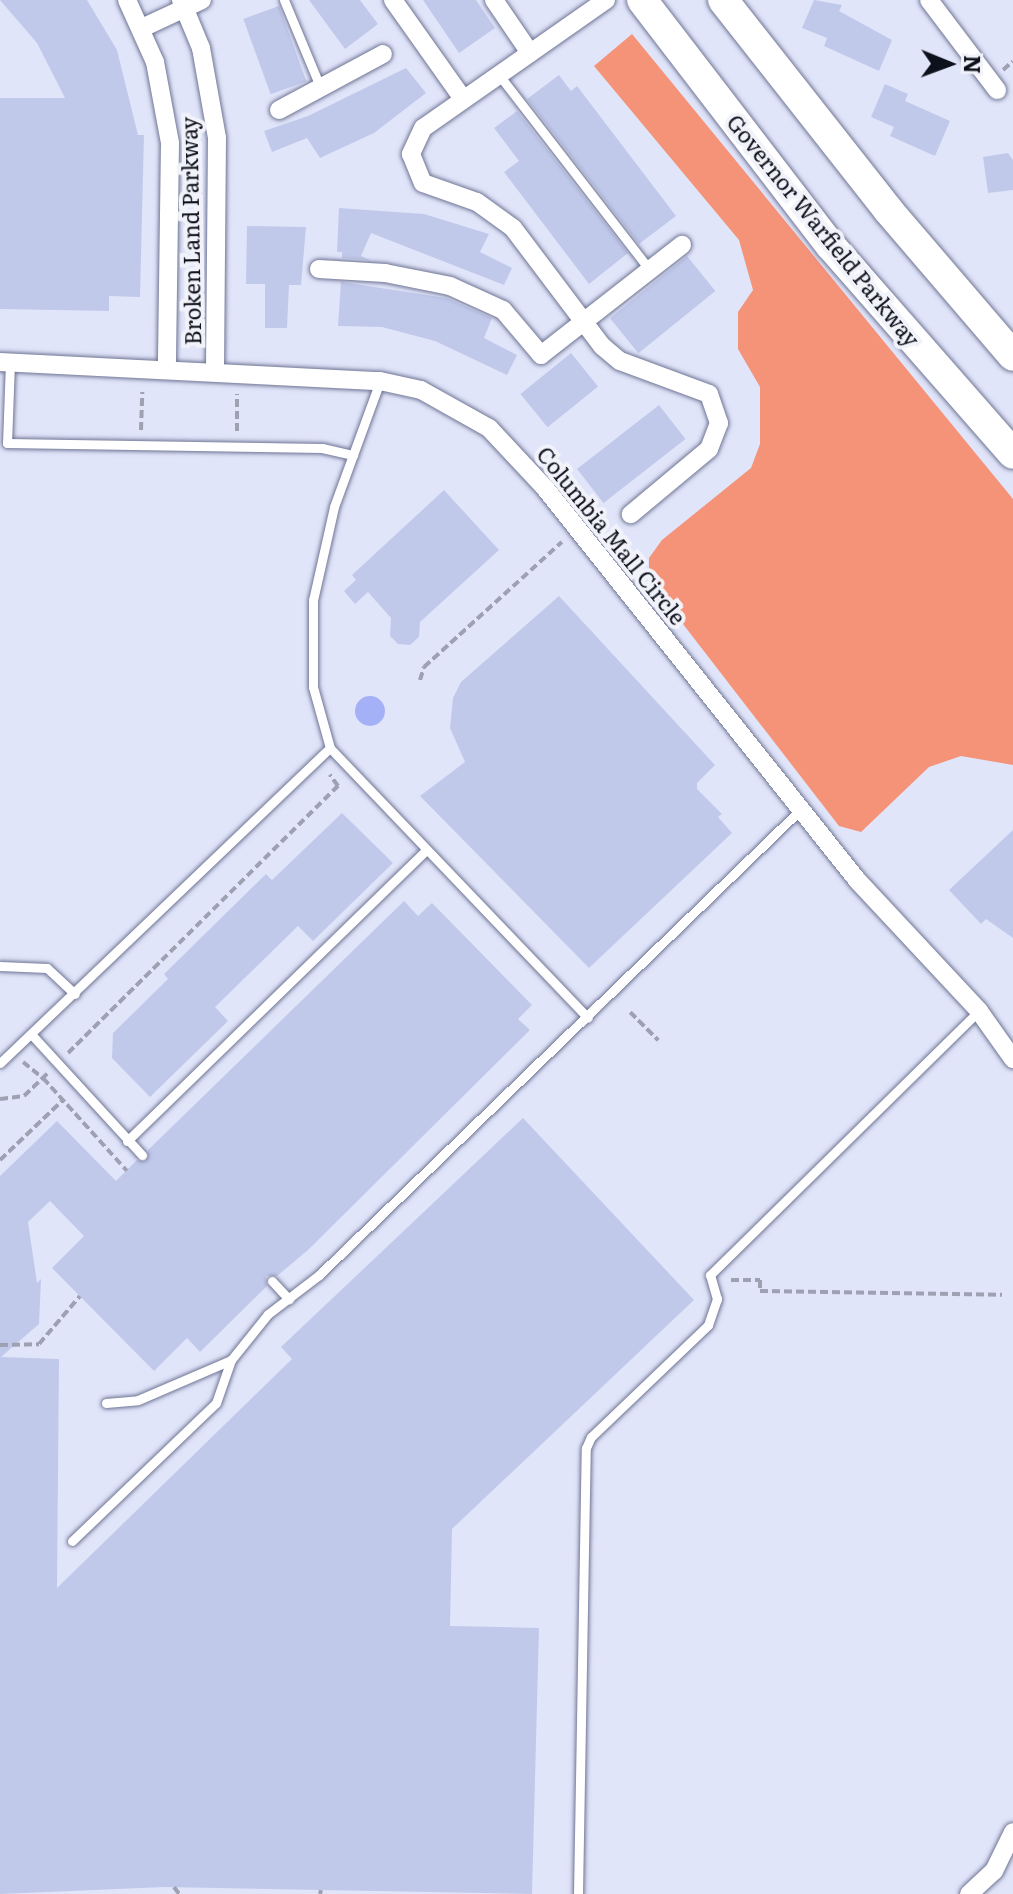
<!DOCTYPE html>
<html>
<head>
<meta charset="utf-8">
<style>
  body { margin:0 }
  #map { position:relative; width:1013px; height:1894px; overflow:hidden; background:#e1e5fa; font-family:Literata,serif }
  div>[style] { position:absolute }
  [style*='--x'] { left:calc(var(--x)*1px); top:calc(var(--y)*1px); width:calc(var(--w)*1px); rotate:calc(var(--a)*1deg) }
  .forest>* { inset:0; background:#f49378 }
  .water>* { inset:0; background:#a5b1f6 }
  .round { border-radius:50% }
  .building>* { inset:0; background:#c1c9eb; transform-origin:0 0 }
  .path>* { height:4px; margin-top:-2px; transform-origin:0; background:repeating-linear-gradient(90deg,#9da1b2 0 8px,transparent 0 12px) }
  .roads { filter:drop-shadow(0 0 2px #6f7594) drop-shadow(0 0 2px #6f7594) }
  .lane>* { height:9px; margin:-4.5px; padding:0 4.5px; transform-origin:4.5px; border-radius:4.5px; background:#fff }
  .street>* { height:18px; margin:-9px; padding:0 9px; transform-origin:9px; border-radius:9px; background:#fff }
  .primary>* { height:30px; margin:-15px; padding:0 15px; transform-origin:15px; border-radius:15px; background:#fff }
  span { translate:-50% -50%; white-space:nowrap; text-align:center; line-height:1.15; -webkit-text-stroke:8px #f2f3fa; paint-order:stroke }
  .street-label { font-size:22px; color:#0e101b }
  .north { position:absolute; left:909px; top:24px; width:80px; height:80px; -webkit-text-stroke:6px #f2f3fa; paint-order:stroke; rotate:91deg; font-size:22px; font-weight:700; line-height:32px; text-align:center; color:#0e101b }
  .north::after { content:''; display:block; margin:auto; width:28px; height:36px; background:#0e101b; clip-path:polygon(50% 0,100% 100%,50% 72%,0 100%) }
</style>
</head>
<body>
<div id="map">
  <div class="forest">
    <i style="clip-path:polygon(632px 34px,1013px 499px,1013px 765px,961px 756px,929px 767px,861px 832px,839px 826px,649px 580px,649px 558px,662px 540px,751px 468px,760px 444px,760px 387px,738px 349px,738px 312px,753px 290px,739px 240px,594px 66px)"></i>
  </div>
  <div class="water">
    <i class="round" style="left:355px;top:696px;width:30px;height:30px"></i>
  </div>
  <div class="building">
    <i style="clip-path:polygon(0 0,87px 0,117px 50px,138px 135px,144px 135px,140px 297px,109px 296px,109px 311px,0 309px,0 98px,65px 98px,37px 43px)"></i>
    <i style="clip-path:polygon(309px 0,360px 0,378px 24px,345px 49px)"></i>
    <i style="clip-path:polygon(423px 0,476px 0,495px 28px,459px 53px)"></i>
    <i style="clip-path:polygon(814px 0,842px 5px,839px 11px,892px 40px,879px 71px,824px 46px,827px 38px,802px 28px)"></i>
    <i style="left:279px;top:6px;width:80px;height:38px;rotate:70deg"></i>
    <i style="clip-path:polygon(406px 68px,426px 93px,374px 133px,320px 158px,307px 138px,272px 152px,264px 131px,308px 116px)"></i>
    <i style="clip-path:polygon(559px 75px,571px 91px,577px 86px,676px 216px,639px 244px,527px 99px)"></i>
    <i style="clip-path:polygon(885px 84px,908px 94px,905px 101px,950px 121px,935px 156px,890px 136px,894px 127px,871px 117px)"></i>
    <i style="clip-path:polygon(517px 111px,628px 253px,589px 284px,504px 172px,519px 161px,494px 128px)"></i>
    <i style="clip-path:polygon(1008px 153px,1013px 160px,1013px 190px,988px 193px,983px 157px)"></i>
    <i style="clip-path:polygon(339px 208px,424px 214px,489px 234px,480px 252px,512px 268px,504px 285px,371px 233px,361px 256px,370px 260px,342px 258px,342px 252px,337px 252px)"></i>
    <i style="clip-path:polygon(247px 226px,306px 227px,301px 285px,289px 285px,287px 328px,265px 328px,265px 284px,246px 284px)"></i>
    <i style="left:687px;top:256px;width:45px;height:99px;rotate:51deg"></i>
    <i style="clip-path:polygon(341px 282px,446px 298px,492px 318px,484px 338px,517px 355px,507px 375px,435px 341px,382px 327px,338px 326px)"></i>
    <i style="left:571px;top:353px;width:43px;height:65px;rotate:51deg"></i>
    <i style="left:659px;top:405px;width:43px;height:104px;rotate:52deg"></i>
    <i style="clip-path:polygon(444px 490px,499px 550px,420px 622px,419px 637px,410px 645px,398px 644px,390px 636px,391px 618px,368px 592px,355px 604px,344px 591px,356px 580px,352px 575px)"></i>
    <i style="clip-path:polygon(559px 596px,715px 765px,697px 783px,697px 789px,722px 814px,718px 817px,732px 833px,589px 968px,420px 796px,465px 762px,450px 728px,453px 698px,461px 682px)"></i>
    <i style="clip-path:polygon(342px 813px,393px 863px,313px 941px,298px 926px,215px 1007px,228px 1021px,150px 1097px,112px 1058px,113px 1033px,168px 979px,164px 974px,266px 874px,272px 880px)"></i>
    <i style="clip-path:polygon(1013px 830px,1013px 938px,986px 919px,981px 924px,949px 890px)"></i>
    <i style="clip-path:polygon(404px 901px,418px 916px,432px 903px,532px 1005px,518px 1019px,530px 1030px,308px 1250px,277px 1276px,266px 1276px,267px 1286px,200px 1352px,187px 1338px,154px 1371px,52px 1268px,84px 1236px,50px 1201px,28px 1222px,37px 1283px,41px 1279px,39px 1324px,1px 1357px,59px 1359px,57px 1588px,292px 1359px,281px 1347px,523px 1118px,694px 1300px,452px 1529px,450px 1626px,539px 1628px,532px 1894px,165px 1887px,0 1894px,0 1176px,57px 1121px,116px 1181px,137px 1160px,146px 1161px,148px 1150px)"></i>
  </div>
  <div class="path">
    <i style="--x:1003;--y:70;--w:13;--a:-42"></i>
    <i style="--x:141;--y:430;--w:38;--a:-88"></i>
    <i style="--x:237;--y:431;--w:37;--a:-90"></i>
    <i style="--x:420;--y:680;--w:14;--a:-73"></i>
    <i style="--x:424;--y:667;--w:186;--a:-42.2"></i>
    <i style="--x:630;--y:1012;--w:40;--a:45"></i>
    <i style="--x:68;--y:1053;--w:380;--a:-44.7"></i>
    <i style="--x:338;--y:786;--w:14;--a:-126"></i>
    <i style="--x:23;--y:1062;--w:26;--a:39"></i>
    <i style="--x:43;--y:1078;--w:125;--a:47.9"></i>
    <i style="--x:0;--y:1099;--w:24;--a:-7"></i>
    <i style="--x:24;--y:1096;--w:33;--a:-44"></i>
    <i style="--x:0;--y:1160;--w:88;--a:-43.6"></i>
    <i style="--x:731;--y:1280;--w:29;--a:0"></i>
    <i style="--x:760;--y:1280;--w:11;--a:90"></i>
    <i style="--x:760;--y:1291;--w:242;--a:0.9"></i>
    <i style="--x:0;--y:1345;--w:39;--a:-1"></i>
    <i style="--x:39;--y:1344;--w:63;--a:-49.5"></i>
    <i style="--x:174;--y:1887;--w:9;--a:54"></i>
    <i style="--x:320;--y:1894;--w:4;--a:-76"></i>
  </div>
  <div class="roads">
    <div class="lane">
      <i style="--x:284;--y:0;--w:96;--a:67.4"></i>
      <i style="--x:499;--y:75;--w:245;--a:52.3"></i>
      <i style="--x:10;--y:362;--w:81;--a:92.1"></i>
      <i style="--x:7;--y:443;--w:315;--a:0.9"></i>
      <i style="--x:322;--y:448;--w:32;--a:13"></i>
      <i style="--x:380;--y:381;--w:134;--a:110.1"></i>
      <i style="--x:334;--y:507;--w:95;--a:102.7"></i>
      <i style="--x:313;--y:600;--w:87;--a:90"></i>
      <i style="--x:313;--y:687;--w:63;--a:74.4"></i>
      <i style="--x:330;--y:748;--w:373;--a:46.3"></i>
      <i style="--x:0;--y:966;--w:47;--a:2.4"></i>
      <i style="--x:47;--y:968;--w:38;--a:43"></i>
      <i style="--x:32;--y:1035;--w:163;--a:47.5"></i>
      <i style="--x:0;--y:1063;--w:456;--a:-43.7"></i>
      <i style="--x:127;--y:1141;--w:417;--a:-44.2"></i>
      <i style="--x:272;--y:1281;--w:25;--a:47"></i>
      <i style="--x:106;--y:1403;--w:32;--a:-5"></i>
      <i style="--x:138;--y:1400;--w:101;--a:-23.3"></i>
      <i style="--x:231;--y:1360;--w:59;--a:-51.2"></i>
      <i style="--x:268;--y:1314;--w:64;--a:-37.4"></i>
      <i style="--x:319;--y:1275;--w:669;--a:-44.03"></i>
      <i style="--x:72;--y:1541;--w:199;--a:-43.8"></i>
      <i style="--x:216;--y:1403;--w:46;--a:-70.8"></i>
      <i style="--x:578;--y:1894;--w:446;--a:-89"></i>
      <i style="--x:586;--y:1448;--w:12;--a:-66"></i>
      <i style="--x:591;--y:1437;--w:162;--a:-43.7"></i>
      <i style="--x:708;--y:1325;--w:28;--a:-71"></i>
      <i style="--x:717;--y:1299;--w:25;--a:-106"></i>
      <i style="--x:710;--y:1275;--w:377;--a:-44.5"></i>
    </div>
    <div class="street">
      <i style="--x:127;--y:0;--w:68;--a:65.7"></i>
      <i style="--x:155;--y:62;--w:82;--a:79.5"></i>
      <i style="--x:170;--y:143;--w:224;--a:90.8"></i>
      <i style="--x:181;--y:0;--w:52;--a:67.4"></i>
      <i style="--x:201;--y:48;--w:91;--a:79.9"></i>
      <i style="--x:217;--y:138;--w:232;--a:90.5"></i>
      <i style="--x:393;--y:0;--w:121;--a:54.7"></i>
      <i style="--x:494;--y:0;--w:64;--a:55.8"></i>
      <i style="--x:606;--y:0;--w:223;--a:145"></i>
      <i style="--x:423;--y:128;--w:29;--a:115"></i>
      <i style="--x:411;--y:154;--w:31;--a:68"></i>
      <i style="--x:423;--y:183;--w:57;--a:19.4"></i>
      <i style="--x:477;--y:202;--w:44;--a:35.8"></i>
      <i style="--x:513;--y:228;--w:148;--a:53"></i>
      <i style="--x:602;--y:346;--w:23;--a:40"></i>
      <i style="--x:620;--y:361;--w:95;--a:20.3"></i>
      <i style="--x:709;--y:394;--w:31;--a:71"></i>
      <i style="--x:719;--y:423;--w:28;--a:111"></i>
      <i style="--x:709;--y:449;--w:102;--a:140.2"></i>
      <i style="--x:929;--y:0;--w:113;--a:52.9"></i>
      <i style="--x:142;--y:28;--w:66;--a:-25"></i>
      <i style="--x:279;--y:110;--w:118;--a:-28.3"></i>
      <i style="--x:319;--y:269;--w:66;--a:3.5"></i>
      <i style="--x:385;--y:273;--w:66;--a:11.3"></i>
      <i style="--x:450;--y:286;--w:58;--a:24.4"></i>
      <i style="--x:503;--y:310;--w:59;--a:49.8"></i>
      <i style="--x:541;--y:355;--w:179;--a:-38"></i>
      <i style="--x:0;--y:362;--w:380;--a:2.9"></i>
      <i style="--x:380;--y:381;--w:42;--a:12.4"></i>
      <i style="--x:421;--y:390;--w:78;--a:29.2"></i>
      <i style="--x:489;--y:428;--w:82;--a:47"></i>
      <i style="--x:545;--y:488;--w:501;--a:51.48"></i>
      <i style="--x:857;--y:880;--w:179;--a:47"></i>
      <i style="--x:979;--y:1011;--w:59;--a:54.7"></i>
      <i style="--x:969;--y:1894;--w:34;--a:-43"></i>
      <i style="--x:994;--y:1871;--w:43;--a:-64"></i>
    </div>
    <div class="primary">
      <i style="--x:642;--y:0;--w:310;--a:52.5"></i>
      <i style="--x:831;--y:246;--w:276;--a:48.8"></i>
      <i style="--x:723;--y:0;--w:267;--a:51.8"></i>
      <i style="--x:888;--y:210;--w:192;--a:49.4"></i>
    </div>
  </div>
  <div class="street-label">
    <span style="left:824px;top:230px;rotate:51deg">Governor Warfield Parkway</span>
    <span style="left:190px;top:231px;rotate:-91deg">Broken Land Parkway</span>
    <span style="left:612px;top:535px;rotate:51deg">Columbia Mall Circle</span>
  </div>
  <div class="north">N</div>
</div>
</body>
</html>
